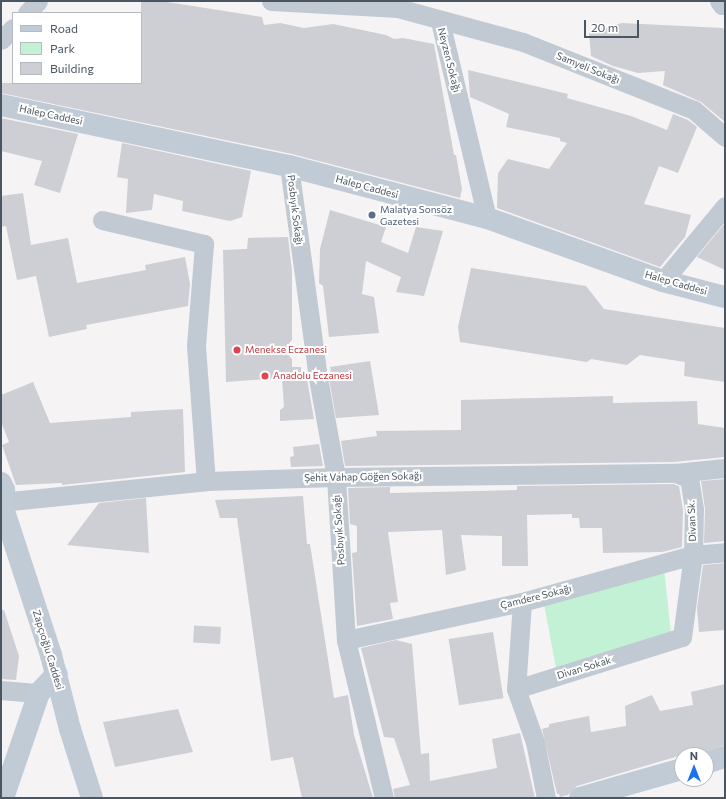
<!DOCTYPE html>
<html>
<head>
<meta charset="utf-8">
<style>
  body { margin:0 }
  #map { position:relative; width:726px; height:799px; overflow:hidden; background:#f5f3f3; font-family:Commissioner,sans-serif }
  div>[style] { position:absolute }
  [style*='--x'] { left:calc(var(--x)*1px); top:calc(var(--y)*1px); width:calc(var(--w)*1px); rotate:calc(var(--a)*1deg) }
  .green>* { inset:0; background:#c3f1d5 }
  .building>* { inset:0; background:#cdcfd5; transform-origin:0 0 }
  .street>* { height:19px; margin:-9.5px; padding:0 9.5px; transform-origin:9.5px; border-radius:9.5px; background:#c1cad2 }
  .secondary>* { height:22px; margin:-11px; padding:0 11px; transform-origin:11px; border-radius:11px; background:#c1cbd6 }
  .dots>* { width:11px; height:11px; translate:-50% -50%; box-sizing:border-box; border:2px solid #fff; border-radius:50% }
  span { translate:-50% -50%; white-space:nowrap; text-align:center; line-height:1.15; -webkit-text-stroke:4px #fff; paint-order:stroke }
  .street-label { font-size:10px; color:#4a5661 }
  .service-label { font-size:10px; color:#4e5e75 }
  .left { translate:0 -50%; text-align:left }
  .health-label { font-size:10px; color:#be3a42 }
  .frame { position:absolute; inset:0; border:2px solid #4a5661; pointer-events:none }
  .legend { position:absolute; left:12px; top:12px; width:130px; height:72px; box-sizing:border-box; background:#fff; border:1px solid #b7bbc0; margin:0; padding:5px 7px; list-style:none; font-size:12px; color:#4a5661 }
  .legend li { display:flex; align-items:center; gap:8px; height:20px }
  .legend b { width:20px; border:1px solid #b7bbc0 }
  .north { position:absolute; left:674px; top:747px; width:40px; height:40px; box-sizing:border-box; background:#fff; border:1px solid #b7bbc0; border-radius:50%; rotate:0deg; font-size:11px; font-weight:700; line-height:16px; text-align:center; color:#4a5661 }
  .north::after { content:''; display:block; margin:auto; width:14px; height:18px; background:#1a73e8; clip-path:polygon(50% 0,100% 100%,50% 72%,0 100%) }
  .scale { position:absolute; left:584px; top:20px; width:55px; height:18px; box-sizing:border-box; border:2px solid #4a5661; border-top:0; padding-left:5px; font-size:12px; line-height:14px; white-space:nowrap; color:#4a5661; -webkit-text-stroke:3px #fff; paint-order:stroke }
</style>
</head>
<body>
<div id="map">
  <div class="green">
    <i style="clip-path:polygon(664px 569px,671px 634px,556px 668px,544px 604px)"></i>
  </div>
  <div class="building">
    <i style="clip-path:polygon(141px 1px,161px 1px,262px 17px,264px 25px,280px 23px,304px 28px,333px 24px,386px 35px,394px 39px,403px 38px,434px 44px,454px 155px,456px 155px,462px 189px,460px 198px,292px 154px,1px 93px,1px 83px,141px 83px)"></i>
    <i style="clip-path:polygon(622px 23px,723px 28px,725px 33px,725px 122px,701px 102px,663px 85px,665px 71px,638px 73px,613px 66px,591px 56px,589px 33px)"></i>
    <i style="clip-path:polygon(468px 70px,568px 94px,567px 98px,631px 116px,667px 130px,673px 114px,688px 120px,697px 127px,678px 173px,659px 166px,644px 204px,691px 215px,685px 237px,660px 267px,497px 208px,498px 173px,508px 159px,549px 169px,567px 143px,560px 141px,560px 138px,506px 127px,509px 114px,470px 97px)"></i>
    <i style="clip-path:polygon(1px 118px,78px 134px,60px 193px,34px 185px,42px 161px,1px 151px)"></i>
    <i style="clip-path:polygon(122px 143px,251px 171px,242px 217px,230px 221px,182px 211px,183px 201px,154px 194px,152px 210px,126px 213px,128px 179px,117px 177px)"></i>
    <i style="clip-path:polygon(23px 193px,31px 245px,68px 238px,77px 283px,146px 270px,145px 265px,185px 257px,190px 284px,188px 306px,86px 325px,87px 329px,49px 337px,36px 276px,17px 280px,6px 226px,1px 227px,1px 196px)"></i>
    <i style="clip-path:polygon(330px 210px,386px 227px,381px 242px,408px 253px,416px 227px,443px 231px,424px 296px,396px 292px,401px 277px,366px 261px,362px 294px,374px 297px,379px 333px,329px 337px,323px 286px,319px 283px,320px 249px)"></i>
    <i style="clip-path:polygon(725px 223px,725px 270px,697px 257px)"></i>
    <i style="clip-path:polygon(288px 237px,292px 271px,292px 367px,301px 367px,302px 379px,307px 379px,314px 419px,280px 421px,280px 410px,284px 407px,282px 378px,226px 382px,223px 250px,247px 249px,248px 238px)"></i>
    <i style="clip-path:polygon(471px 268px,586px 286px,604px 309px,725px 328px,725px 382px,684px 376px,685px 362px,640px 355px,627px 365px,591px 359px,587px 362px,460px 342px,458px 327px)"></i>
    <i style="clip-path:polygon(370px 361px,379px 415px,336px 418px,329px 379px,332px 378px,330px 367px)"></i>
    <i style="clip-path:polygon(33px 382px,50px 423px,131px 417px,131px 412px,183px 409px,185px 472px,62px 485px,62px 483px,16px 485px,2px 445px,9px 442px,1px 422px,1px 395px)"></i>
    <i style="clip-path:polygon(613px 396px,613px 403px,697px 401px,698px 424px,725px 428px,725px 457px,674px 462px,345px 466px,341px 441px,377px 436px,376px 431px,461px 430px,461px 400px)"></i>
    <i style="clip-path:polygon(319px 444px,323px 466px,291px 467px,290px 457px,294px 456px,293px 447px)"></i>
    <i style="clip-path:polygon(725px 479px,725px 541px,704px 543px,705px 509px,701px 481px)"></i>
    <i style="clip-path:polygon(673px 484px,679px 486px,683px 510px,682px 547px,662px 552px,603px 553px,602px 528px,580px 528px,579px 518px,572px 518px,572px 514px,527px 515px,528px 566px,502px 566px,502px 536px,461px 535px,466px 570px,446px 575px,442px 530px,388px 532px,398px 602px,390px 603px,393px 619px,357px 626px,352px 553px,357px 552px,357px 526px,350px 524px,348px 488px,390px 487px,390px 493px,517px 490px,517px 486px)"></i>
    <i style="clip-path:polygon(303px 496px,307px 544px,310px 544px,334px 698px,348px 695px,354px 735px,373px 798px,302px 798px,293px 757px,271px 761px,237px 518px,220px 518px,215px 500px)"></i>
    <i style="clip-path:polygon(146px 498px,149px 553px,67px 545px,99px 503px)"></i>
    <i style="clip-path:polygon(725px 563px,725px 630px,699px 632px,697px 608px,703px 565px)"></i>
    <i style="clip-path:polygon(1px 610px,4px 610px,19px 656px,16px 680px,1px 679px)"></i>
    <i style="left:221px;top:627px;width:17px;height:27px;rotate:93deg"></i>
    <i style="left:493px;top:632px;width:67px;height:45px;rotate:81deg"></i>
    <i style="clip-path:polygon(396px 640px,412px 644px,421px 754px,429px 753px,430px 781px,497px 768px,492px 739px,520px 733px,535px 798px,395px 798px,393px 789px,410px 785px,394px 738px,384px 737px,361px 648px)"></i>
    <i style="clip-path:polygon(725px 684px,725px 745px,696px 755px,682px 755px,577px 786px,568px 795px,560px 797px,559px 794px,557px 794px,542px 729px,549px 727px,549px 724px,589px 716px,591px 732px,626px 726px,625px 706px,652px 695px,660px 711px,693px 705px,691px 692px)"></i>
    <i style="clip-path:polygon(178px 709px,193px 752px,115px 767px,103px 722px)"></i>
  </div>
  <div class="street">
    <i style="--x:271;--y:1;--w:127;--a:3.2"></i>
    <i style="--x:398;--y:8;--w:130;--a:15.2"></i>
    <i style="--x:523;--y:42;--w:184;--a:21.7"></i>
    <i style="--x:694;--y:110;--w:41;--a:41.1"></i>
    <i style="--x:719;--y:1;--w:5;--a:53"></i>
    <i style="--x:722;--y:5;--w:3;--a:-18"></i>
    <i style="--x:27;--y:13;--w:16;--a:-47"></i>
    <i style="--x:440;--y:21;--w:203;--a:76.6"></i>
    <i style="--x:1;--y:40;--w:17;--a:-45"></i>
    <i style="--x:289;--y:166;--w:214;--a:82.2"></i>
    <i style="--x:318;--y:378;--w:101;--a:79.7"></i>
    <i style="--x:336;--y:477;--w:163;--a:86.5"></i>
    <i style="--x:346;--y:640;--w:163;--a:76.5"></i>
    <i style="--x:102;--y:220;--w:105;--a:13.2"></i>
    <i style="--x:204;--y:244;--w:102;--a:94.5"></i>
    <i style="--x:196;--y:346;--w:135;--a:85.8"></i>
    <i style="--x:663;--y:281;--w:97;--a:-50.4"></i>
    <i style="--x:1;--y:502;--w:206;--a:-5.8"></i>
    <i style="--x:206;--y:481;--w:130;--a:-1.8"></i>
    <i style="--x:336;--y:477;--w:339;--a:-0.7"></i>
    <i style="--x:675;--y:473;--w:50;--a:-5.7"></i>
    <i style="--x:522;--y:602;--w:87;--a:93.9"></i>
    <i style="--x:516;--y:689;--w:56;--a:70.3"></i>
    <i style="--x:535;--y:742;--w:57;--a:78.9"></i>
    <i style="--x:346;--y:640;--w:180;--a:-12.2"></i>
    <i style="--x:522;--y:602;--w:177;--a:-15.4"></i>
    <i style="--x:693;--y:555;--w:32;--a:-5"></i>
    <i style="--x:516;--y:689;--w:174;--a:-17.4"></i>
    <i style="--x:682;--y:637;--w:83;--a:-82.4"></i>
    <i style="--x:693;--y:555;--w:46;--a:-88.8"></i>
    <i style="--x:694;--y:509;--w:31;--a:-99"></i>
    <i style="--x:689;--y:478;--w:15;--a:-160"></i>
    <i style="--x:1;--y:690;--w:38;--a:5"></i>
  </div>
  <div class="secondary">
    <i style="--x:1;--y:105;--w:294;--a:12"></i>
    <i style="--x:289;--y:166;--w:205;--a:14.7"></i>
    <i style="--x:487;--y:218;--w:187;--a:19.7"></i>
    <i style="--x:663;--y:281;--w:64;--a:14.5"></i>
    <i style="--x:1;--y:483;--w:8;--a:67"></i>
    <i style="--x:4;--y:490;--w:12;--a:104"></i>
    <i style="--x:1;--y:502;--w:161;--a:71.9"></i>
    <i style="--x:51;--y:655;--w:76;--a:75.6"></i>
    <i style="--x:70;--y:729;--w:72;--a:72.3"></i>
    <i style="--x:706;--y:763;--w:20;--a:-18"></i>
    <i style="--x:3;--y:798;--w:111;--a:-71.1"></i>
    <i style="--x:39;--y:693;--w:26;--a:-47"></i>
    <i style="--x:580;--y:798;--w:106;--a:-15.9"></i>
  </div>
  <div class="dots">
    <i style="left:372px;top:215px;background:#5c6f8a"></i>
    <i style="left:237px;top:350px;background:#e0444e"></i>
    <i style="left:265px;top:376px;background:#e0444e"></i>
  </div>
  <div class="street-label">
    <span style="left:449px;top:60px;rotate:76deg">Neyzen Sokağı</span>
    <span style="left:588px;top:68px;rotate:22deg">Samyeli Sokağı</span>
    <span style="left:51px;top:115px;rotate:12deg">Halep Caddesi</span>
    <span style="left:367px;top:187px;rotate:15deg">Halep Caddesi</span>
    <span style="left:295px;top:210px;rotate:83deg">Posbıyık Sokağı</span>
    <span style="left:676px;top:283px;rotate:16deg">Halep Caddesi</span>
    <span style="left:363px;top:477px;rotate:-1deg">Şehit Vahap Göğen Sokağı</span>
    <span style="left:692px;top:521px;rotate:-92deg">Divan Sk.</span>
    <span style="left:339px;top:530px;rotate:-94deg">Posbıyık Sokağı</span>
    <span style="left:536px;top:597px;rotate:-14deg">Çamdere Sokağı</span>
    <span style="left:48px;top:650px;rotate:73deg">Zapçıoğlu Caddesi</span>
    <span style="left:584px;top:668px;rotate:-17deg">Divan Sokak</span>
  </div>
  <div class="service-label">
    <span class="left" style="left:380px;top:215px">Malatya Sonsöz<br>Gazetesi</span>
  </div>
  <div class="health-label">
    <span class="left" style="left:245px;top:350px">Menekse Eczanesi</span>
    <span class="left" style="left:273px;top:376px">Anadolu Eczanesi</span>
  </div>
  <div class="frame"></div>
  <ul class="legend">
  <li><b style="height:5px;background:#c1cbd6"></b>Road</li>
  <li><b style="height:11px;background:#c3f1d5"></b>Park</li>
  <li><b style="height:11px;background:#cdcfd5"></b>Building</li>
  </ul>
  <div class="north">N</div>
  <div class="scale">20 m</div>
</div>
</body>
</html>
